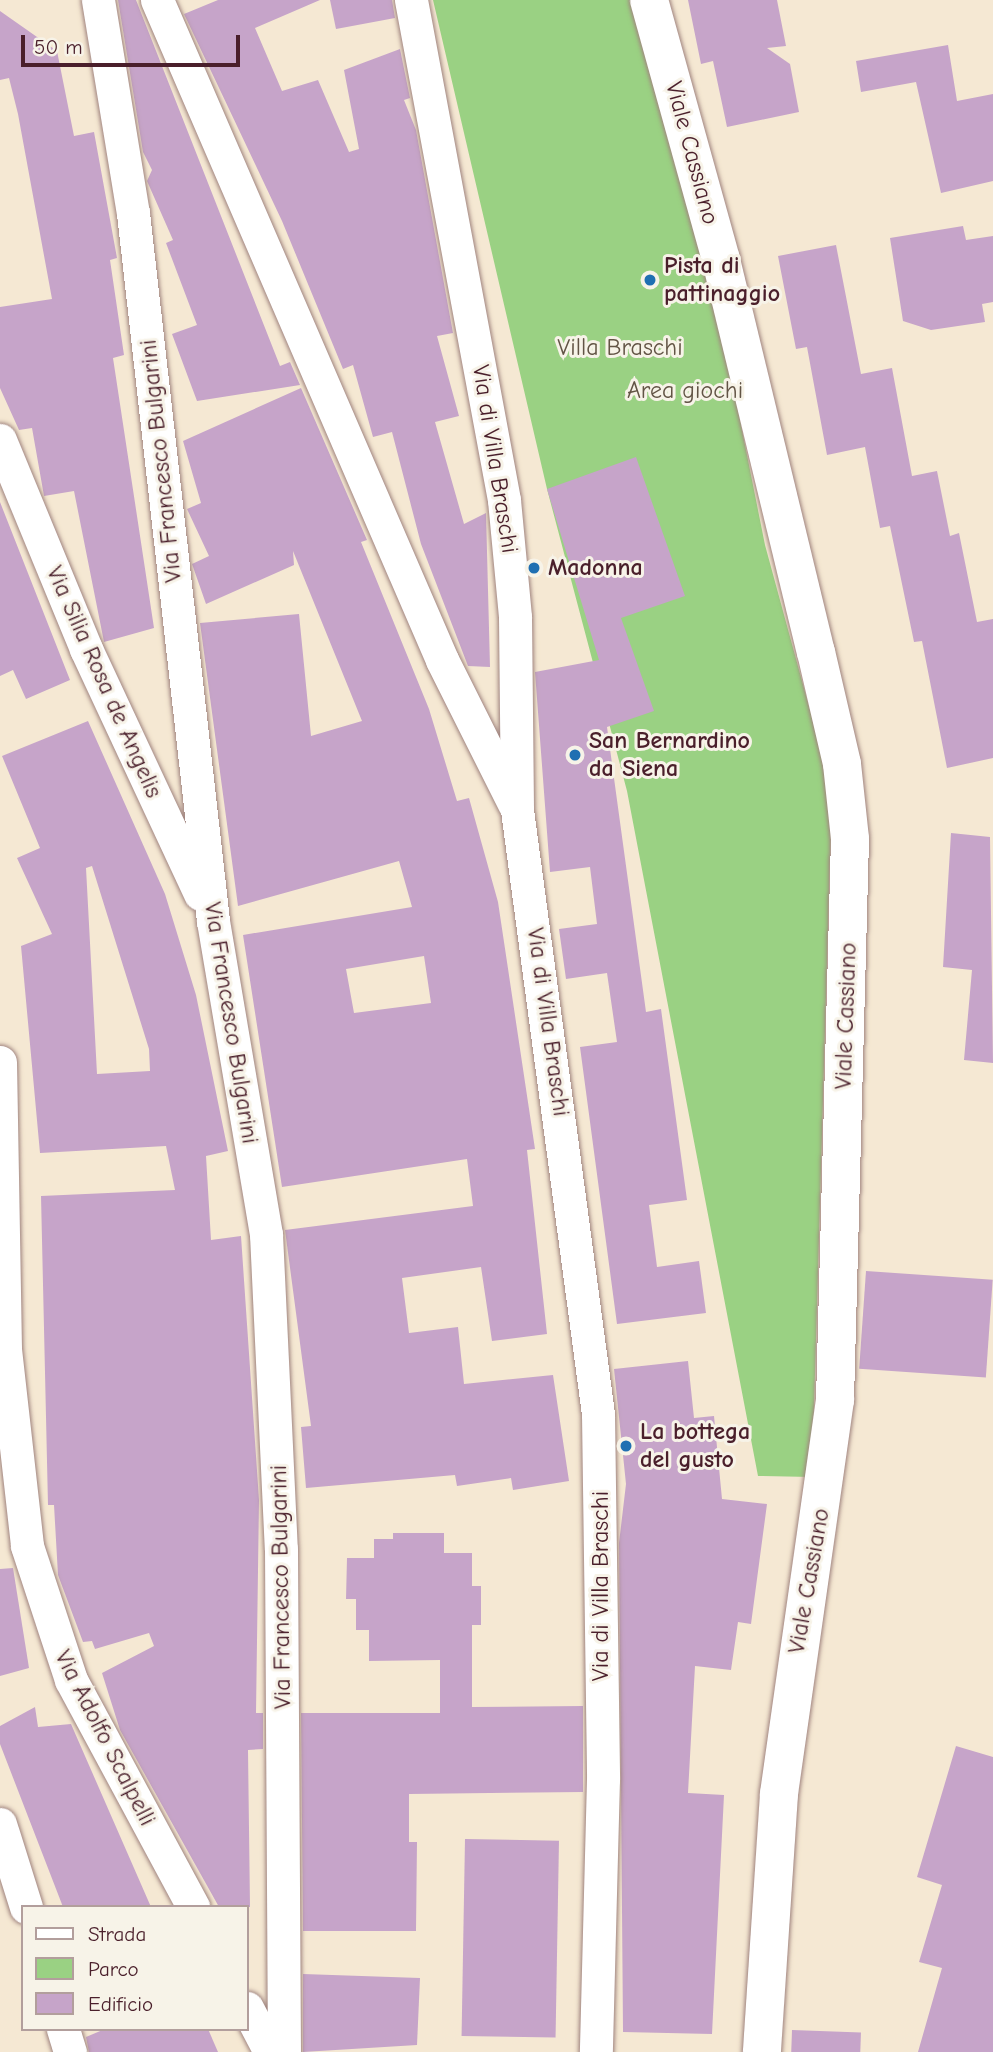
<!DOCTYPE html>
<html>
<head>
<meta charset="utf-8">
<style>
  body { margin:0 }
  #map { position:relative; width:993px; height:2052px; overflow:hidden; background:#f5e8d3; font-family:"Comic Neue",sans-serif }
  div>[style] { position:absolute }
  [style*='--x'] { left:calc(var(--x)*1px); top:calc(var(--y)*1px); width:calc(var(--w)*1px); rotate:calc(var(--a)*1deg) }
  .green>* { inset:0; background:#9ad183 }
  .building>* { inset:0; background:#c6a4c9; transform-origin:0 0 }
  .roads { filter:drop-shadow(0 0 2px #a0847f) drop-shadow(0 0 2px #a0847f) }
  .minor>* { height:33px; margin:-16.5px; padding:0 16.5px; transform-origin:16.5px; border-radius:16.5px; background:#fff }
  .tertiary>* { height:38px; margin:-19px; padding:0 19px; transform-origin:19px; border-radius:19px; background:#fff }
  .dots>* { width:19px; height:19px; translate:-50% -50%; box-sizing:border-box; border:4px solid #f7f3e8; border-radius:50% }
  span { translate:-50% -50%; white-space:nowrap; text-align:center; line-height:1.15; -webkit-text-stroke:6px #f7f3e8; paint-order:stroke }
  .street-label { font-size:24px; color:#4a1f2b }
  .poi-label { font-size:24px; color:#4a1f2b; font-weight:700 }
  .left { translate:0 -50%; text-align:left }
  .park-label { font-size:24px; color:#625445 }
  .legend { position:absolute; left:21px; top:1905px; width:228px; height:126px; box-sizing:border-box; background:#f7f3e8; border:2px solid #b29e9c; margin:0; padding:9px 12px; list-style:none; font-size:21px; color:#4a1f2b }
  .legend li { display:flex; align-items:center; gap:14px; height:35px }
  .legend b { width:35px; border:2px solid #b29e9c }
  .scale { position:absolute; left:21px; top:35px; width:219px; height:32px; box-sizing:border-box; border:4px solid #4a1f2b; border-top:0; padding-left:9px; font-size:21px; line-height:24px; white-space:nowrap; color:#4a1f2b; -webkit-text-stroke:5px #f7f3e8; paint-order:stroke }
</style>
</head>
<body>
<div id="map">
  <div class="green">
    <i style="clip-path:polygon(433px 0,631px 0,721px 325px,765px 545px,832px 791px,812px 1477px,758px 1476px,627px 791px,547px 489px)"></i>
  </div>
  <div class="building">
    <i style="clip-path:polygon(118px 0,136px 0,280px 366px,290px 362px,300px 385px,197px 401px,172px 334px,197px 325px,166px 243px,173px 240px,147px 181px,152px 170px,143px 152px)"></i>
    <i style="clip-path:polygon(218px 0,320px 0,255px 28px,282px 91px,318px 80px,349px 152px,359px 149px,344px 70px,400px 49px,410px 98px,404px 100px,416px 130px,453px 333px,437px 336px,459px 416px,435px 422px,464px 524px,486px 513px,490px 667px,468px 666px,421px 544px,392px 432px,373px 437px,353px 365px,343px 369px,282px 221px,184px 14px)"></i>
    <i style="clip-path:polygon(330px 0,392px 0,395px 18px,336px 29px)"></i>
    <i style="clip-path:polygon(688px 0,777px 0,786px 46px,767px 48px,790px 64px,799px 112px,727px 127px,713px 61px,701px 64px)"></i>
    <i style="clip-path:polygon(0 11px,57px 51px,74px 136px,94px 132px,117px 258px,110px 260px,124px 355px,113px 358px,154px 628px,104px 642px,74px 491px,44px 496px,32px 428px,19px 430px,0 388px,0 307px,52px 299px,18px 114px,9px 78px,0 80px)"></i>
    <i style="clip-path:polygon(948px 45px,957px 101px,993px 94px,993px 181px,941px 193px,916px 82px,861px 92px,856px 61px)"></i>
    <i style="clip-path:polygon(963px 226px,966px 240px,993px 236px,993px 302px,982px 304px,985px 322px,931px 330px,903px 321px,890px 238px)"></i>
    <i style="clip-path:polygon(836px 245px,861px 374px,892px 368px,912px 476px,937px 471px,950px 536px,959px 533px,977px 622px,993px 619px,993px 758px,947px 768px,922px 641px,914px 642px,890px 526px,880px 528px,865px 447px,827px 455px,807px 347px,796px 349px,778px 256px)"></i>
    <i style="clip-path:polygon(evenodd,301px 388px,367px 540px,361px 542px,429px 709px,457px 801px,469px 798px,498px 902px,535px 1149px,527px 1150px,547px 1334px,492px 1341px,481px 1267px,402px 1278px,409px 1333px,458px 1327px,464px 1384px,553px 1375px,569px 1481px,513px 1490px,511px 1478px,457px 1486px,455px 1475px,306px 1488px,301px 1427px,311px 1426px,285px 1230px,473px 1206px,467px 1159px,282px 1187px,243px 935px,412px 907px,399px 861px,238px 906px,200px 623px,299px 614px,311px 736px,362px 721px,293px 551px,294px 565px,206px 604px,192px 564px,209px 556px,187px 509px,201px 503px,183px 441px,301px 388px,424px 956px,431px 1003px,354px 1013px,346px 969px,424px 956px)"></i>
    <i style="clip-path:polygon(636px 457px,685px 596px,621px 618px,654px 711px,607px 727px,646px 1012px,661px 1009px,687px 1200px,649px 1205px,657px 1267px,699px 1261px,706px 1313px,617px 1324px,580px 1047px,617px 1042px,607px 973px,566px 979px,559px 929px,597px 924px,590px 867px,550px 872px,535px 672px,599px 660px,547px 489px)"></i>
    <i style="clip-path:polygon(0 502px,70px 680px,26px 699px,13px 670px,0 676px)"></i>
    <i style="clip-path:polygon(evenodd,88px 721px,165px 894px,196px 995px,228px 1151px,206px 1156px,211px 1240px,241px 1236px,259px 1500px,256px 1713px,263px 1713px,263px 1749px,248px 1750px,250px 1907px,219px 1907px,120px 1730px,102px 1673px,154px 1646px,149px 1633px,95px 1649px,92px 1641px,83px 1642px,58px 1575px,54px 1505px,48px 1505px,41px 1196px,175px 1190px,166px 1146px,40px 1153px,21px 946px,52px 934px,17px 858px,40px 848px,2px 756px,88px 721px,92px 866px,149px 1049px,150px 1071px,97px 1074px,86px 868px,92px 866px)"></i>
    <i style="clip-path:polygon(951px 833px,990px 837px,993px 1063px,964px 1060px,972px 970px,943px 967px)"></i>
    <i style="left:866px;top:1271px;width:127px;height:98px;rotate:4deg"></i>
    <i style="clip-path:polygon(688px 1361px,694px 1418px,714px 1416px,722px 1499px,767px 1504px,751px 1624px,738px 1622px,731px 1670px,695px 1666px,688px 1793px,724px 1795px,712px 2034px,623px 2032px,619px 1543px,626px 1484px,614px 1369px)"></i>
    <i style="clip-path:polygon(393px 1533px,444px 1533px,444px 1553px,472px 1553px,472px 1586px,481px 1586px,481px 1625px,472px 1625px,472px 1707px,583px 1706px,583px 1792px,409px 1794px,409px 1842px,417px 1842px,416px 1931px,303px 1931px,301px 1713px,440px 1713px,440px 1660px,369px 1661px,369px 1630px,356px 1630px,356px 1599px,346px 1599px,347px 1558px,374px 1558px,374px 1539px,393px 1539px)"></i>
    <i style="clip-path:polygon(13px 1568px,29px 1668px,0 1676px,0 1569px)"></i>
    <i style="clip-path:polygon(35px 1707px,38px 1727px,71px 1724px,151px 1907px,63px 1907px,0 1744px,0 1726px)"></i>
    <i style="clip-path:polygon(956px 1746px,993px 1757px,993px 2052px,918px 2052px,942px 1968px,919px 1962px,942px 1885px,917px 1877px)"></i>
    <i style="left:465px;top:1839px;width:94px;height:197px;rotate:1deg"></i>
    <i style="clip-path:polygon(303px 1974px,420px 1978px,417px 2045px,303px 2052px)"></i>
    <i style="clip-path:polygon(105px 2029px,208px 2029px,218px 2052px,89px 2052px,86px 2037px)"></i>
    <i style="left:792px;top:2030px;width:69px;height:22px;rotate:2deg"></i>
  </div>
  <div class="roads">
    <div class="minor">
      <i style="--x:98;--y:0;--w:216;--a:80.7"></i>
      <i style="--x:133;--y:213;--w:713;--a:83.55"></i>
      <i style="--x:213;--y:921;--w:317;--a:80.4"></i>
      <i style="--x:266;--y:1234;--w:315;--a:87.3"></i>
      <i style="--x:281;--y:1549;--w:503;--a:89.66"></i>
      <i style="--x:157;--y:0;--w:719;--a:66.64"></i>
      <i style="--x:442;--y:660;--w:161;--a:63.4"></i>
      <i style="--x:411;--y:0;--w:509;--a:79.46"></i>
      <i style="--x:504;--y:500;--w:118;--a:84.6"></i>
      <i style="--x:515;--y:617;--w:193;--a:89.4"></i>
      <i style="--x:517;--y:810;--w:609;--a:82.36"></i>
      <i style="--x:598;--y:1414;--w:365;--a:89.2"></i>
      <i style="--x:603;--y:1779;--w:273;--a:91.5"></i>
      <i style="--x:0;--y:440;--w:226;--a:67.6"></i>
      <i style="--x:86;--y:649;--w:270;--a:65"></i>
      <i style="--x:0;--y:1062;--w:287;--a:89"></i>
      <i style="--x:5;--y:1349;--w:198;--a:83.6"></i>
      <i style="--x:27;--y:1546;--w:141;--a:71.8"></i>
      <i style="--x:71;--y:1680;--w:258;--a:61.7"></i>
      <i style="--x:0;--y:1824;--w:87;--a:72.6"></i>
      <i style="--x:247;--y:2008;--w:50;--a:62.4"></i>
      <i style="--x:63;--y:2029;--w:24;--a:73"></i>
    </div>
    <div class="tertiary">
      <i style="--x:649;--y:0;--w:270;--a:74.5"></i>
      <i style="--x:721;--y:260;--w:403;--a:76.4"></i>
      <i style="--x:816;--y:652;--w:115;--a:76.9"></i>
      <i style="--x:842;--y:764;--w:75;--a:83.9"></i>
      <i style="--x:850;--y:839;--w:561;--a:91.53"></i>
      <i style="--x:835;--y:1400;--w:398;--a:98.1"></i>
      <i style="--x:779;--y:1794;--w:259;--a:93.8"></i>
    </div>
  </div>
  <div class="dots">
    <i style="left:650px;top:280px;background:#1f6fb2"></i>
    <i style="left:534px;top:568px;background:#1f6fb2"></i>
    <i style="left:575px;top:755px;background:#1f6fb2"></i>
    <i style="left:626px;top:1446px;background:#1f6fb2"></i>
  </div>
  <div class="street-label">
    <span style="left:692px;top:153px;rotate:75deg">Viale Cassiano</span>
    <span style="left:495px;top:459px;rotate:81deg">Via di Villa Braschi</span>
    <span style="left:161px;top:461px;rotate:-96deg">Via Francesco Bulgarini</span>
    <span style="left:104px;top:682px;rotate:66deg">Via Silia Rosa de Angelis</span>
    <span style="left:846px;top:1016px;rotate:-88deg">Viale Cassiano</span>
    <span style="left:548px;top:1022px;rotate:82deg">Via di Villa Braschi</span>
    <span style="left:231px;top:1023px;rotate:81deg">Via Francesco Bulgarini</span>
    <span style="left:809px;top:1581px;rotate:-80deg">Viale Cassiano</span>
    <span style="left:601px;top:1586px;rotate:-90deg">Via di Villa Braschi</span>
    <span style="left:281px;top:1587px;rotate:-91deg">Via Francesco Bulgarini</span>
    <span style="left:105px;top:1738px;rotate:63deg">Via Adolfo Scalpelli</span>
  </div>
  <div class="poi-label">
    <span class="left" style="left:664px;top:280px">Pista di<br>pattinaggio</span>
    <span class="left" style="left:548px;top:568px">Madonna</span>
    <span class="left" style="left:589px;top:755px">San Bernardino<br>da Siena</span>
    <span class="left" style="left:640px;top:1446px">La bottega<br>del gusto</span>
  </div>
  <div class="park-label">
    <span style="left:620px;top:348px">Villa Braschi</span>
    <span style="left:685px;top:391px">Area giochi</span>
  </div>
  <ul class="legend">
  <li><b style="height:9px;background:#fff"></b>Strada</li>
  <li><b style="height:19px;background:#9ad183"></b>Parco</li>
  <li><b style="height:19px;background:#c6a4c9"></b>Edificio</li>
  </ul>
  <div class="scale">50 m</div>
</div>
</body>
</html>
